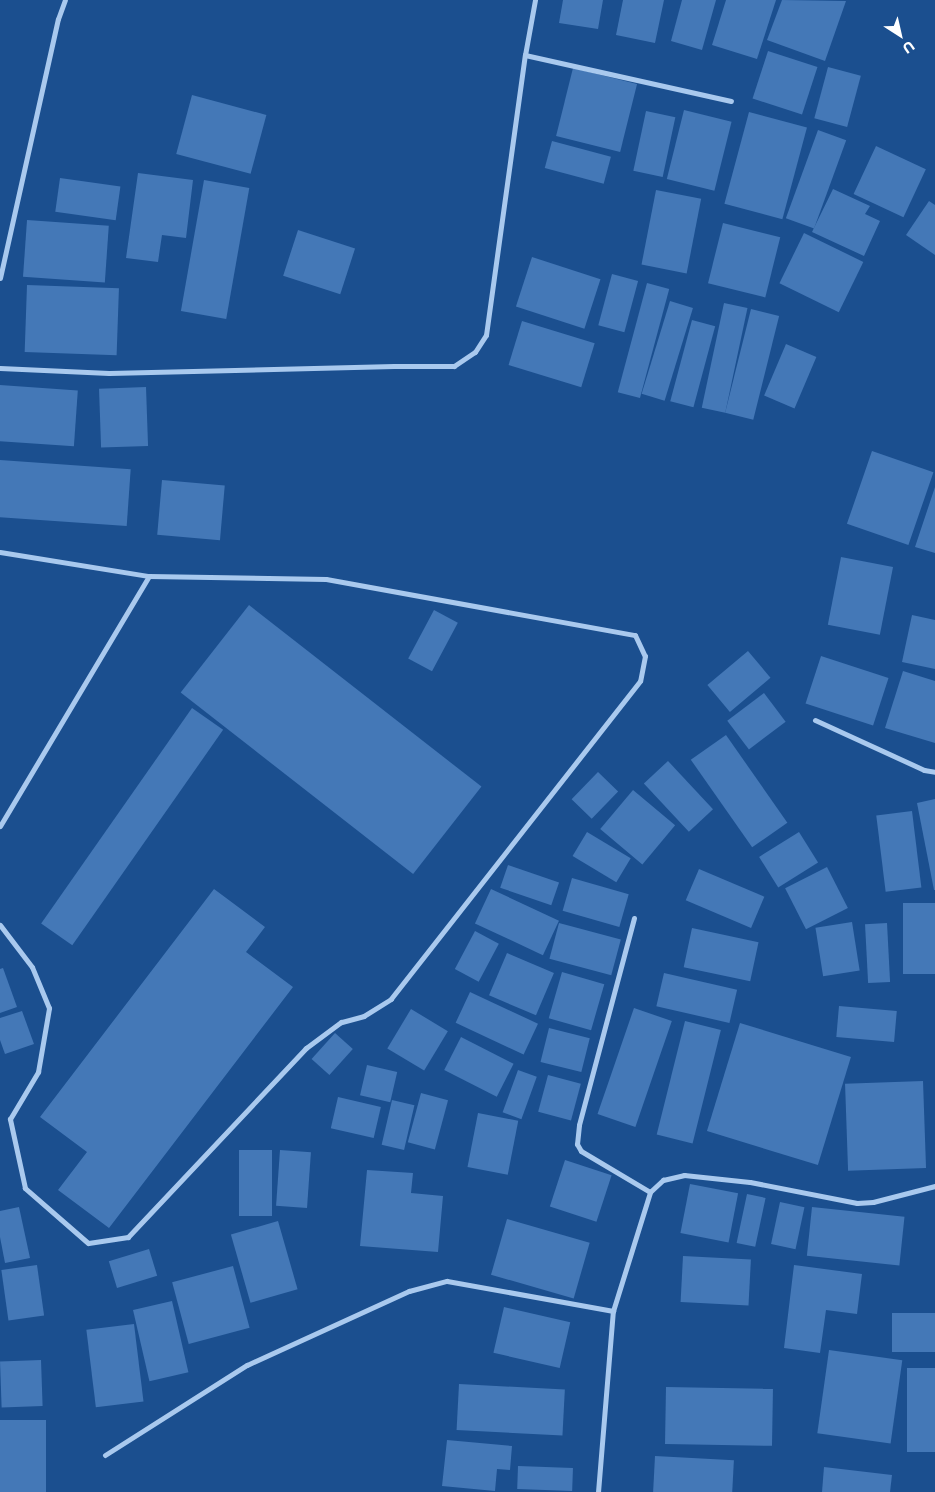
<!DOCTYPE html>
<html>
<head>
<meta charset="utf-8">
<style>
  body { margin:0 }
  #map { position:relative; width:935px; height:1492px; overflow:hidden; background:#1b4f8f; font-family:Montserrat,sans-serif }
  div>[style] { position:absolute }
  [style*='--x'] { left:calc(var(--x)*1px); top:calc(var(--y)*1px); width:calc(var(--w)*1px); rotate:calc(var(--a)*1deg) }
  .building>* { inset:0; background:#4478b7; transform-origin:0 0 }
  .street>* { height:5px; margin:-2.5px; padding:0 2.5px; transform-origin:2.5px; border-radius:2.5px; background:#a9c9ee }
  span { translate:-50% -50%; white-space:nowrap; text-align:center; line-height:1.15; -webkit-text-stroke:5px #1b4f8f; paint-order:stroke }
  .north { position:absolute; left:875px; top:10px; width:50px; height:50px; -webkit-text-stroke:4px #1b4f8f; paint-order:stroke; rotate:145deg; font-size:14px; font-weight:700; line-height:20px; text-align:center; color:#fff }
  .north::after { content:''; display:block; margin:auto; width:18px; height:22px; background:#fff; clip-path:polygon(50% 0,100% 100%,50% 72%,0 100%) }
</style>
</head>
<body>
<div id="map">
  <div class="building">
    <i style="clip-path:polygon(563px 0,603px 0,598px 29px,559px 23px)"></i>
    <i style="clip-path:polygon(623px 0,664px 0,655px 43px,616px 35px)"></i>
    <i style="clip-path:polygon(682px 0,716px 0,702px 50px,671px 41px)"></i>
    <i style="clip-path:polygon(726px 0,776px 0,757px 59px,712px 45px)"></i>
    <i style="clip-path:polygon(782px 0,846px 1px,825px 61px,767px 40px)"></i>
    <i style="left:768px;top:51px;width:52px;height:50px;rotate:18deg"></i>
    <i style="left:828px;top:67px;width:34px;height:53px;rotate:15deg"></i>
    <i style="left:573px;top:68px;width:66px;height:70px;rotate:14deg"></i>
    <i style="left:192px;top:95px;width:77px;height:61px;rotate:15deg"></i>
    <i style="left:684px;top:110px;width:49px;height:71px;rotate:14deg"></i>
    <i style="left:646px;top:111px;width:30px;height:61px;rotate:12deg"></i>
    <i style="left:749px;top:112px;width:60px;height:95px;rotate:15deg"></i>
    <i style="left:818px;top:130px;width:30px;height:94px;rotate:20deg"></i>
    <i style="left:552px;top:141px;width:61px;height:28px;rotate:15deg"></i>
    <i style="left:876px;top:146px;width:55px;height:53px;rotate:25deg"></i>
    <i style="clip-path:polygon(138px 173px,193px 180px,186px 238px,162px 235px,158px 262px,126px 258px)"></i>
    <i style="left:60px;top:178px;width:61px;height:34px;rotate:8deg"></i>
    <i style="left:204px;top:180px;width:46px;height:133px;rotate:10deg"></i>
    <i style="clip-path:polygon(833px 189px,870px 206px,865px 214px,880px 221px,864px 256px,812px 232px)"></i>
    <i style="left:656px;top:190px;width:46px;height:76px;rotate:11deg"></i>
    <i style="clip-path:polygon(929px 201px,935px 205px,935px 255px,906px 235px)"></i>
    <i style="left:27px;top:220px;width:82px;height:57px;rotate:4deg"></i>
    <i style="left:723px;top:223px;width:59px;height:62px;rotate:14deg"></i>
    <i style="left:298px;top:230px;width:60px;height:48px;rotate:18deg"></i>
    <i style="left:804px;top:233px;width:66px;height:56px;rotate:26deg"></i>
    <i style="left:532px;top:257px;width:72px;height:52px;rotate:18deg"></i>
    <i style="left:612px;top:274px;width:27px;height:53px;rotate:15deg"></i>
    <i style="left:647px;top:283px;width:23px;height:113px;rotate:15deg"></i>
    <i style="left:27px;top:285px;width:92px;height:67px;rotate:2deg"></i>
    <i style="left:670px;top:301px;width:24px;height:97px;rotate:17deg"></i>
    <i style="left:724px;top:303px;width:24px;height:107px;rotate:12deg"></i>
    <i style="left:751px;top:309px;width:29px;height:107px;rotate:14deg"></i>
    <i style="left:692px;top:320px;width:24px;height:84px;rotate:15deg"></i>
    <i style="left:522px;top:321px;width:76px;height:46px;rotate:17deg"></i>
    <i style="left:786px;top:344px;width:33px;height:56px;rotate:23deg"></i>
    <i style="left:0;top:385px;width:78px;height:56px;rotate:4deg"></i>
    <i style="left:146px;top:387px;width:59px;height:47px;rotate:88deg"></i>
    <i style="left:872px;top:451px;width:65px;height:77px;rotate:19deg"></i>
    <i style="left:0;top:460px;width:131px;height:57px;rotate:4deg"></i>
    <i style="left:162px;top:480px;width:63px;height:55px;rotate:5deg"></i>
    <i style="clip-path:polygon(935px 487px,935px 553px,915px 547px)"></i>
    <i style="left:841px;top:557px;width:53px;height:69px;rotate:11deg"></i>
    <i style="left:249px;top:605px;width:295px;height:111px;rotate:38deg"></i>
    <i style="left:434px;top:610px;width:27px;height:55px;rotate:28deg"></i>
    <i style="clip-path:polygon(912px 615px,935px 620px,935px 669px,902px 662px)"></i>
    <i style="left:748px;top:651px;width:35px;height:53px;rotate:50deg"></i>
    <i style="left:821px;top:656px;width:71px;height:50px;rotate:18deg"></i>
    <i style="clip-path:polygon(903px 671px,935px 681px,935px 743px,885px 728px)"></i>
    <i style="left:764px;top:693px;width:36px;height:46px;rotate:53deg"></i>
    <i style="left:192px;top:708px;width:38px;height:263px;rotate:35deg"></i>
    <i style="left:726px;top:735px;width:107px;height:43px;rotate:55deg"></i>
    <i style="left:668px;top:761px;width:66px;height:33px;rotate:47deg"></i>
    <i style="left:598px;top:772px;width:28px;height:38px;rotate:44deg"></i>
    <i style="left:633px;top:790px;width:55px;height:51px;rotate:40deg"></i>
    <i style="clip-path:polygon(935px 799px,935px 890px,934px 890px,917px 803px)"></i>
    <i style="left:912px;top:811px;width:77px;height:36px;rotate:83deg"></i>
    <i style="left:587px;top:832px;width:51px;height:28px;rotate:31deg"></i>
    <i style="left:799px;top:832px;width:36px;height:47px;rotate:58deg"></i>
    <i style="left:508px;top:865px;width:54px;height:24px;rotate:19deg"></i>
    <i style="left:827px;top:867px;width:46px;height:47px;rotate:63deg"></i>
    <i style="left:699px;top:869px;width:71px;height:34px;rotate:23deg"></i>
    <i style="left:572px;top:878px;width:59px;height:34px;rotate:16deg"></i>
    <i style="clip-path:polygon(214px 889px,265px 927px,246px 952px,293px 987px,109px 1228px,58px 1190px,87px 1152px,40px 1117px)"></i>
    <i style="left:491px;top:889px;width:75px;height:38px;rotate:25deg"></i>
    <i style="left:935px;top:903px;width:71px;height:32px;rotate:90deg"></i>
    <i style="left:852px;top:922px;width:49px;height:37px;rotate:81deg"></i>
    <i style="left:559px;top:923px;width:64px;height:37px;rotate:15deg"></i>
    <i style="left:887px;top:923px;width:59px;height:22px;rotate:87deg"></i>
    <i style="left:692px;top:928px;width:68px;height:40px;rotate:12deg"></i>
    <i style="left:475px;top:931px;width:27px;height:43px;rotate:28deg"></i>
    <i style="left:507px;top:953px;width:51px;height:46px;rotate:23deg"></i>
    <i style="clip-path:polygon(3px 968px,17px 1007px,0 1013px,0 969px)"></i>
    <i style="left:562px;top:972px;width:44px;height:48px;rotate:16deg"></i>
    <i style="left:664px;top:973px;width:75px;height:34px;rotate:13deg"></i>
    <i style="left:470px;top:992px;width:75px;height:34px;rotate:25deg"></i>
    <i style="left:839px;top:1006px;width:58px;height:31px;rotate:5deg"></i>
    <i style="left:634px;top:1008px;width:40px;height:112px;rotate:19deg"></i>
    <i style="left:411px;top:1009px;width:43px;height:46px;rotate:31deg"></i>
    <i style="clip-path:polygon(22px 1011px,34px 1044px,5px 1054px,0 1040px,0 1018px)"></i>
    <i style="left:685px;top:1021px;width:37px;height:117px;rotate:14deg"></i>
    <i style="left:740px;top:1023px;width:116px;height:113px;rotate:17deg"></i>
    <i style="left:549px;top:1028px;width:42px;height:35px;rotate:14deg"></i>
    <i style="left:335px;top:1033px;width:24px;height:35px;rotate:42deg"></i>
    <i style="left:461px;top:1037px;width:59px;height:37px;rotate:27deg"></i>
    <i style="left:367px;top:1065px;width:31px;height:31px;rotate:13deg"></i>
    <i style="left:518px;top:1070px;width:20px;height:45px;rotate:20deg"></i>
    <i style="left:548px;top:1075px;width:34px;height:38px;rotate:15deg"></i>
    <i style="left:923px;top:1081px;width:87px;height:78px;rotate:88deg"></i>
    <i style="left:421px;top:1093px;width:28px;height:51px;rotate:15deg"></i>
    <i style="left:338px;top:1097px;width:44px;height:32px;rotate:13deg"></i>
    <i style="left:392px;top:1100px;width:23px;height:46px;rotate:13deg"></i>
    <i style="left:478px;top:1113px;width:41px;height:55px;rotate:11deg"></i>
    <i style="left:239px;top:1150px;width:33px;height:66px"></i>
    <i style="left:280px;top:1150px;width:31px;height:56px;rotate:4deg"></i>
    <i style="left:565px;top:1160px;width:49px;height:49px;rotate:18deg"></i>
    <i style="clip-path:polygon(367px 1170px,413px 1173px,411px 1193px,443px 1196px,438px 1252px,360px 1246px)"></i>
    <i style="left:690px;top:1184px;width:49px;height:50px;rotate:11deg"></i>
    <i style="left:747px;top:1194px;width:19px;height:50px;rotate:12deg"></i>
    <i style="left:780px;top:1202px;width:25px;height:43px;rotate:12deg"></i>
    <i style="clip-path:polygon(19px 1207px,30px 1258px,5px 1263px,0 1237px,0 1211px)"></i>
    <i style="left:812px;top:1207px;width:93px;height:49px;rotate:6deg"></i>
    <i style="left:507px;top:1219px;width:86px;height:58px;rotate:16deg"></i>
    <i style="left:278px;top:1221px;width:71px;height:49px;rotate:74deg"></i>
    <i style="left:149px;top:1249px;width:28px;height:42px;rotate:73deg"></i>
    <i style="left:683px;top:1256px;width:68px;height:46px;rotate:3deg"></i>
    <i style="left:37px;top:1265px;width:51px;height:36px;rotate:82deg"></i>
    <i style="clip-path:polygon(794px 1265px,862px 1274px,857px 1314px,826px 1310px,820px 1353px,784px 1348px)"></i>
    <i style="left:233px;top:1266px;width:64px;height:63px;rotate:75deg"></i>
    <i style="left:172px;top:1301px;width:73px;height:40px;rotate:77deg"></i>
    <i style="left:504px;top:1307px;width:68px;height:47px;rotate:13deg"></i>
    <i style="left:892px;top:1313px;width:43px;height:39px"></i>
    <i style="left:134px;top:1324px;width:78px;height:48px;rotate:83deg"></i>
    <i style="left:829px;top:1350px;width:74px;height:84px;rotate:8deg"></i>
    <i style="left:41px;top:1360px;width:46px;height:41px;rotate:88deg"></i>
    <i style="left:907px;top:1368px;width:28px;height:84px"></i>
    <i style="left:459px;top:1384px;width:106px;height:46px;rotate:3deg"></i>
    <i style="left:666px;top:1387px;width:107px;height:57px;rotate:1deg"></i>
    <i style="left:46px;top:1420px;width:72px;height:46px;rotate:90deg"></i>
    <i style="clip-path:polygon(447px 1440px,512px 1446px,510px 1470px,497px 1469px,495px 1491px,442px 1486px)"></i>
    <i style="left:655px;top:1456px;width:79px;height:36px;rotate:3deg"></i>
    <i style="left:518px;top:1466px;width:55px;height:23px;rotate:2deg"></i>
    <i style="clip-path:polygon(824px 1467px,892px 1475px,890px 1492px,822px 1492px)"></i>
  </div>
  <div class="street">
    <i style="--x:525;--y:55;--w:211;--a:12.6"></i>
    <i style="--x:0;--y:278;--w:265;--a:-77.4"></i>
    <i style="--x:58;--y:19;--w:20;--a:-70"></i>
    <i style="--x:0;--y:368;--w:109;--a:2.6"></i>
    <i style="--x:109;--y:373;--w:285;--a:-1.4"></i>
    <i style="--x:394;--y:366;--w:60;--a:0"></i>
    <i style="--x:454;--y:366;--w:25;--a:-34"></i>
    <i style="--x:475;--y:352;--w:20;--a:-57"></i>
    <i style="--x:486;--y:335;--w:283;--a:-82.1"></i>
    <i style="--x:525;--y:55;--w:56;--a:-79.7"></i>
    <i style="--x:0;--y:552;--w:151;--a:9.2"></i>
    <i style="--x:149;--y:576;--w:177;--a:1"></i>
    <i style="--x:326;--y:579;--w:314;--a:10.3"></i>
    <i style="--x:635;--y:635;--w:23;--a:65"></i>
    <i style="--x:645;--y:656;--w:25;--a:101"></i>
    <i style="--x:640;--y:681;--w:404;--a:128.1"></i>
    <i style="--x:391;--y:999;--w:32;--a:148"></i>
    <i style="--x:364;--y:1016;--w:24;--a:165"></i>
    <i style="--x:341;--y:1022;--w:44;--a:143.4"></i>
    <i style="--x:306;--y:1048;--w:260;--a:133.3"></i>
    <i style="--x:128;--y:1237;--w:40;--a:171.5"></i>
    <i style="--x:88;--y:1243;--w:84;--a:-138.9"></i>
    <i style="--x:25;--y:1188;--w:71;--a:-102.3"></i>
    <i style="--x:10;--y:1119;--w:55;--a:-59.2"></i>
    <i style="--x:38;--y:1072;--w:65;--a:-80.2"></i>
    <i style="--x:49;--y:1008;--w:44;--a:-112.5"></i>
    <i style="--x:32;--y:967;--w:53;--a:-127.3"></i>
    <i style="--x:815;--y:720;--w:120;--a:24.6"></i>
    <i style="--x:924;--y:770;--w:11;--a:10"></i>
    <i style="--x:0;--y:826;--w:291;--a:-59.2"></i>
    <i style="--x:634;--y:918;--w:214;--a:104.9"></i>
    <i style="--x:579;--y:1125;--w:19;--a:96"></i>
    <i style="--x:577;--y:1144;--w:8;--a:60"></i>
    <i style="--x:581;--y:1151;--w:80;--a:30.7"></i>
    <i style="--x:105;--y:1455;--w:168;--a:-32.4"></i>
    <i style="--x:247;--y:1365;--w:178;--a:-24.6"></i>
    <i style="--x:409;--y:1291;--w:39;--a:-15"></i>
    <i style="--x:447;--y:1281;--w:169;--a:10.2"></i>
    <i style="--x:598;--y:1492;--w:182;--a:-85.3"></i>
    <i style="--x:613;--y:1311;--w:125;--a:-72.7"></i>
    <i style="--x:650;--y:1192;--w:18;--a:-43"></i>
    <i style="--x:663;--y:1180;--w:22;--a:-13"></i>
    <i style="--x:684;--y:1175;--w:66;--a:6.1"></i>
    <i style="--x:750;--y:1182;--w:109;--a:11.1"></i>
    <i style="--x:857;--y:1203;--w:16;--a:-4"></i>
    <i style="--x:873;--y:1202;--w:64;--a:-14.5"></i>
  </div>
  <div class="north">U</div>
</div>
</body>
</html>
